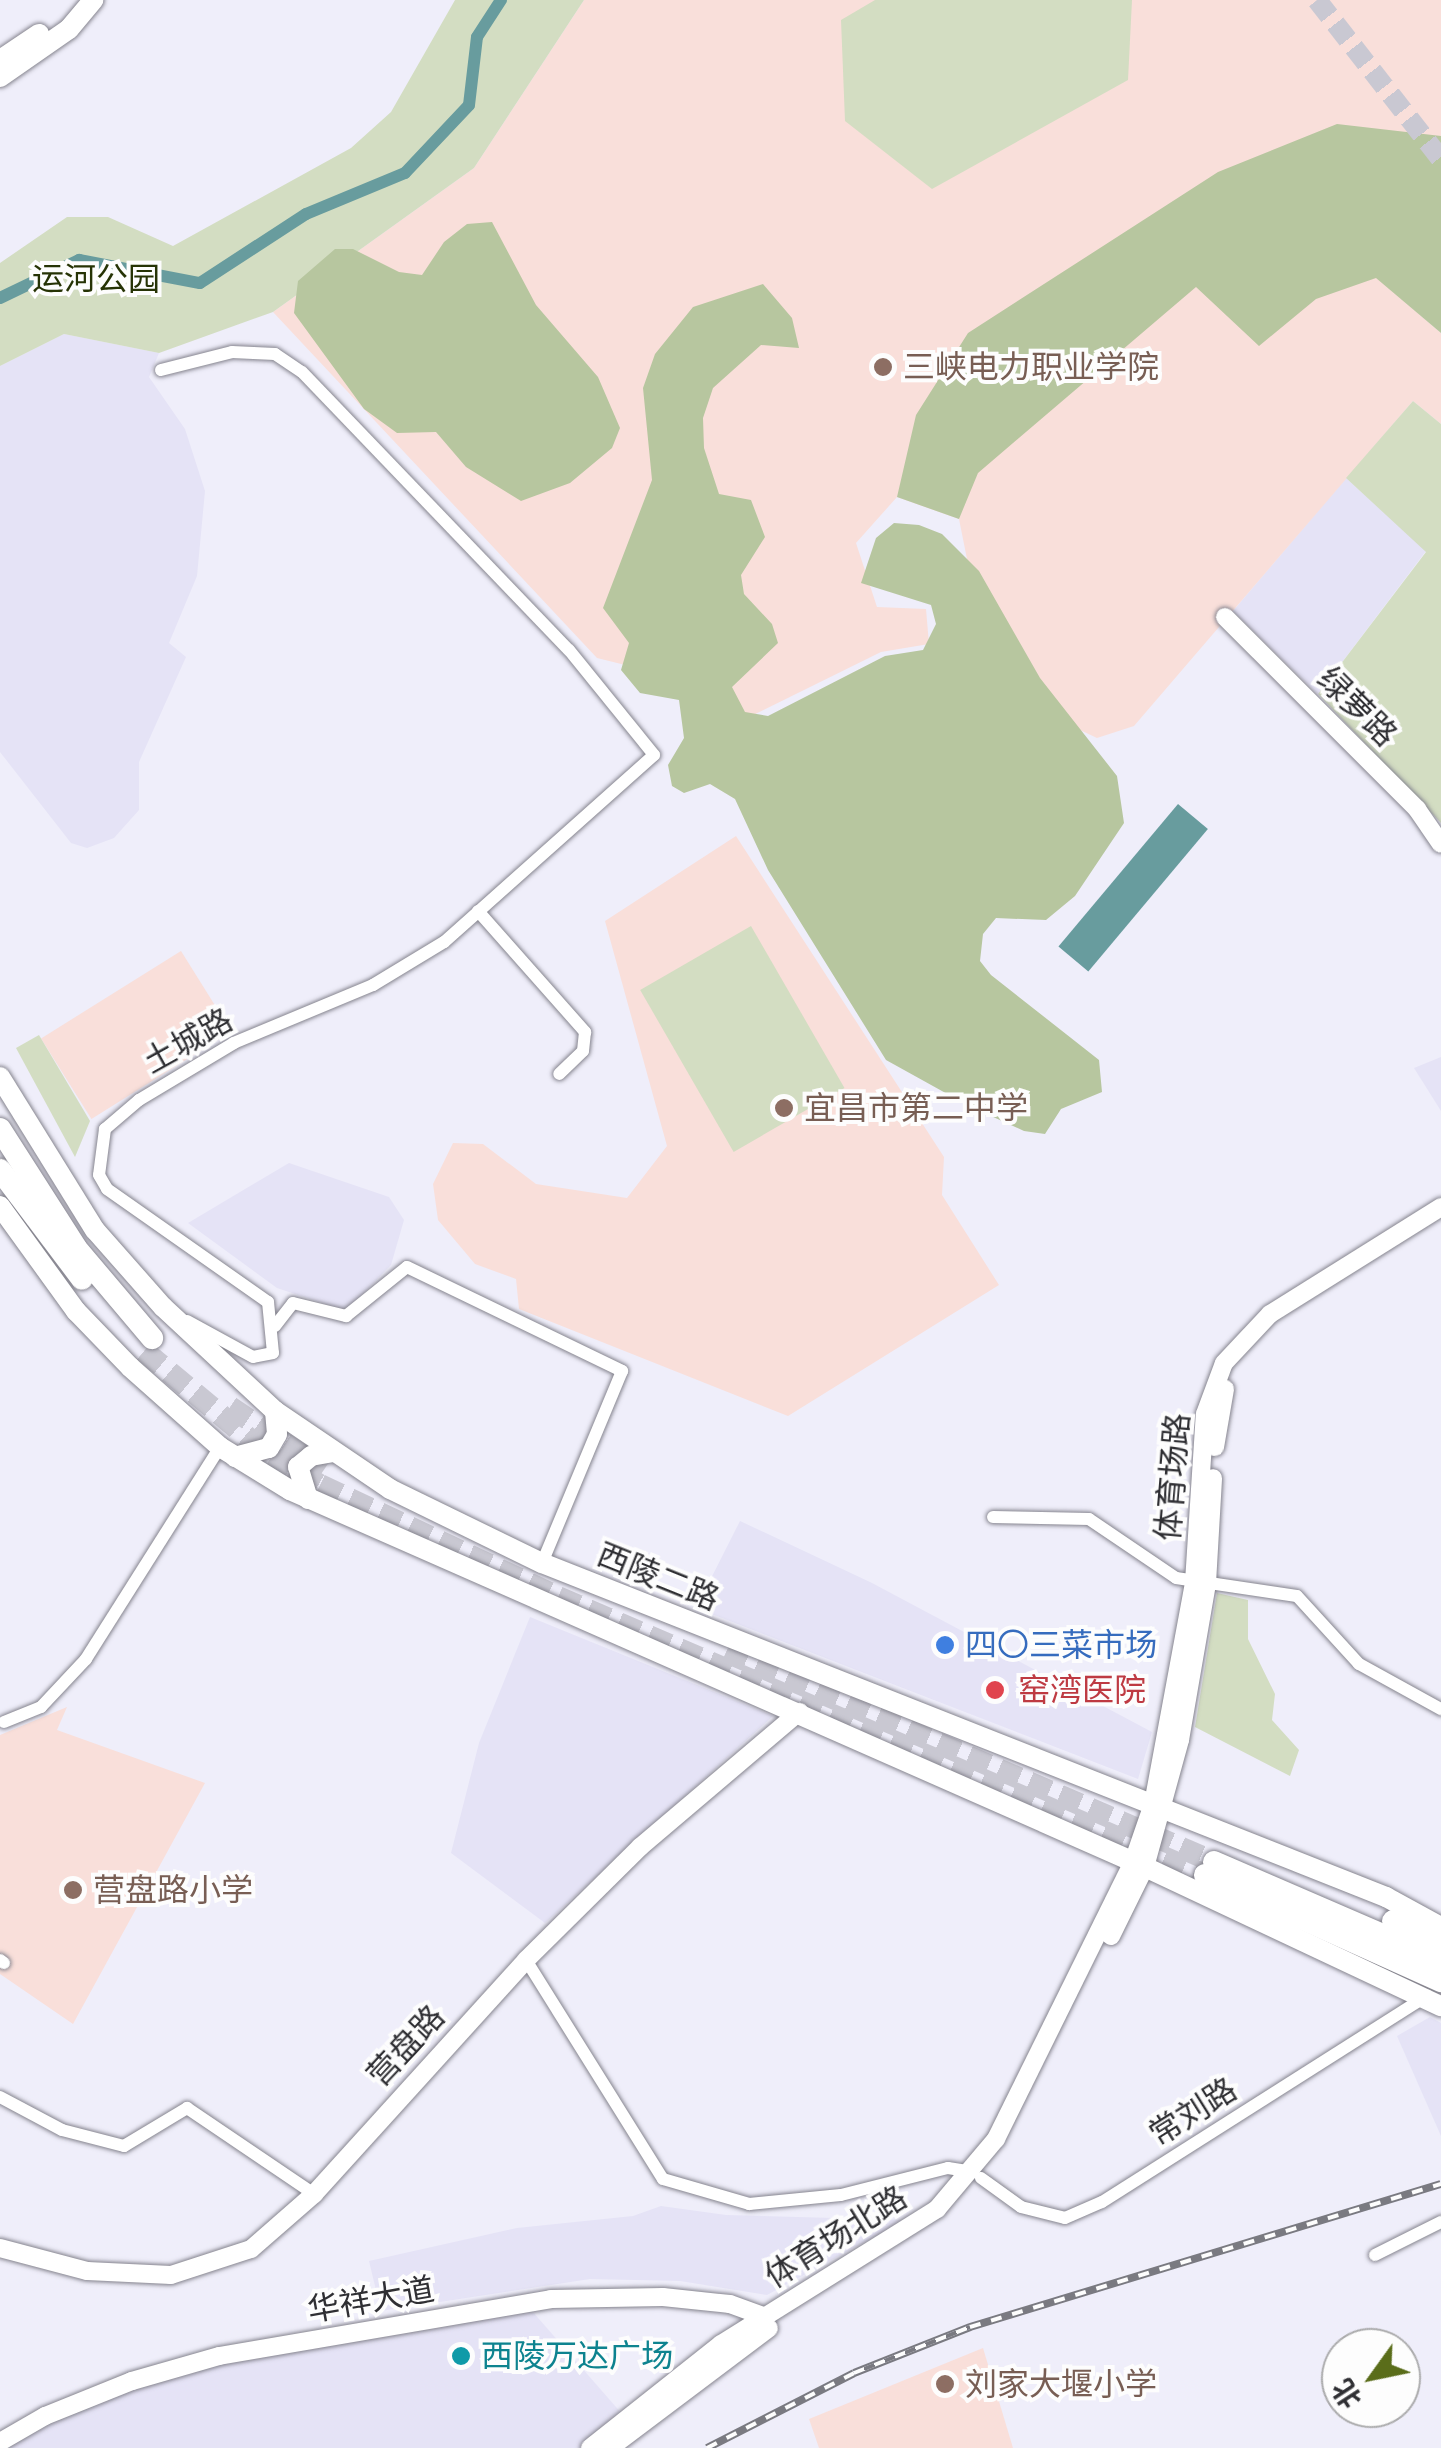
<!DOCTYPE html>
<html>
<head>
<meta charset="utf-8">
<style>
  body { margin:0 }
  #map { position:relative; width:1441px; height:2448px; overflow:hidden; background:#efeefa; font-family:Arial,"Noto Sans SC",sans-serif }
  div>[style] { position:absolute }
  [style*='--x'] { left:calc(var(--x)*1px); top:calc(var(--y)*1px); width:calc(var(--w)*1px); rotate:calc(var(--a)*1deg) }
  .built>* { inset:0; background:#e5e3f6 }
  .education>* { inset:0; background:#f9dfda; transform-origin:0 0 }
  .green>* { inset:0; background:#d3ddc2; transform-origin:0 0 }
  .forest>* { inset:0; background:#b7c69f }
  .water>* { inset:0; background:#689c9e; transform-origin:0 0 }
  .canal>* { height:12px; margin:-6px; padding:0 6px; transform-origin:6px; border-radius:6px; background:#689c9e }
  .primary-tunnel>* { height:20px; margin-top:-10px; transform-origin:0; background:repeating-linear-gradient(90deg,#c9c8d2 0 20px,transparent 0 30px) }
  .highway-tunnel>* { height:22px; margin-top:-11px; transform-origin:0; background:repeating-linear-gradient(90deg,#c9c8d2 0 22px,transparent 0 33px) }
  .roads { filter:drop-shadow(0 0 2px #85848e) drop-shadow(0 0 2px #85848e) }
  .street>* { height:12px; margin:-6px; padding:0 6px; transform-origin:6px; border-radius:6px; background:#fff }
  .secondary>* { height:18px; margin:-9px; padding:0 9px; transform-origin:9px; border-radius:9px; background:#fff }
  .primary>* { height:20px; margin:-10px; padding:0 10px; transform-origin:10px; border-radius:10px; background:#fff }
  .highway>* { height:22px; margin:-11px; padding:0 11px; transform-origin:11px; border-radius:11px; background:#fff }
  .rail>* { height:8px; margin-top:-4px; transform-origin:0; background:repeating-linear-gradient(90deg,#fdfdfd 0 11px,#7a7a81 0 22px); box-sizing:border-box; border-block:2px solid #7a7a81 }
  .dots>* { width:28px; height:28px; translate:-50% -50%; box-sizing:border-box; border:5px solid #fdfdfd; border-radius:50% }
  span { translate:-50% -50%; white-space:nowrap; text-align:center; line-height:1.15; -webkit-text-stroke:8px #fdfdfd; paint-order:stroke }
  .park-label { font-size:32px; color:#263305 }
  .education-label { font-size:32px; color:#785e54 }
  .left { translate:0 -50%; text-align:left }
  .street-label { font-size:32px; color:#2f2f33 }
  .shop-label { font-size:32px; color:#366cbe }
  .health-label { font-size:32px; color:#be3a42 }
  .culture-label { font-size:32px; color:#0d838f }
  .north { position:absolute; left:1321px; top:2328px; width:100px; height:100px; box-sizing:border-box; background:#fdfdfd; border:2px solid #ababac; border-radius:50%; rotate:237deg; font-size:28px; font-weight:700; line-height:40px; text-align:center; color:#2f2f33 }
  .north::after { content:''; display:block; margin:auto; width:35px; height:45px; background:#5a6d1a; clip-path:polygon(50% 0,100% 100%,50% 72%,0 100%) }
</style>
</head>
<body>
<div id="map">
  <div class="built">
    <i style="clip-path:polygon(64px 334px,159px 353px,149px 377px,185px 429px,205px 491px,197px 576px,169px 643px,186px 657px,139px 762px,139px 810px,114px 838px,87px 848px,71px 843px,0 752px,0 366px)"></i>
    <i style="clip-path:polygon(1346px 478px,1426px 551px,1318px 694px,1233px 611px)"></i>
    <i style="clip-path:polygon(1441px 1057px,1441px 1111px,1414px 1068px)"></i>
    <i style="clip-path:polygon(289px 1163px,389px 1197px,404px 1220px,391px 1265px,346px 1311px,277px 1288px,188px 1223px)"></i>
    <i style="clip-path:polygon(740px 1521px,872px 1583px,1152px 1732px,1138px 1779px,696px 1608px)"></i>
    <i style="clip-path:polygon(530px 1617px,773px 1716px,545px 1923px,451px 1853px,479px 1743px)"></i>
    <i style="clip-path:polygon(1430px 2017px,1441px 2023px,1441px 2136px,1397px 2036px)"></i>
    <i style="clip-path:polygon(661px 2206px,726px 2215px,905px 2220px,767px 2295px,680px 2281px,590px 2279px,381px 2311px,369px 2261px,517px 2228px,633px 2216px)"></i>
    <i style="clip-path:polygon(532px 2311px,623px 2415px,583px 2448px,0 2448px,47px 2420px,219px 2361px)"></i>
  </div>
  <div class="education">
    <i style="clip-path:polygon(584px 0,1441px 0,1441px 159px,1376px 277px,1441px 333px,1441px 424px,1413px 401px,1134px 726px,1097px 738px,993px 689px,959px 519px,897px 497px,856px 543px,877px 607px,926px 609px,929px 644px,881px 652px,745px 719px,710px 686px,597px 658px,273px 312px,474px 168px)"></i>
    <i style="clip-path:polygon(736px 836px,944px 1157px,942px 1195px,999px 1285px,788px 1416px,519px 1309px,516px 1279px,475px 1264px,438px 1220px,433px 1184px,453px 1143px,483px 1144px,536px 1184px,627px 1198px,667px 1146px,605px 921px)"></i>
    <i style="left:181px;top:951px;width:95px;height:165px;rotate:58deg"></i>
    <i style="clip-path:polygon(67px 1707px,57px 1730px,205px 1783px,73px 2024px,0 1974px,0 1735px)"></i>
    <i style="clip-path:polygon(983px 2348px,1013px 2448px,819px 2448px,809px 2419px)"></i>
  </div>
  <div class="green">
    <i style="clip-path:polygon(455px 0,584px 0,474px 168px,273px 312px,159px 353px,64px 334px,0 366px,0 263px,67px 217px,108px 217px,173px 246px,351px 148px,391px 112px)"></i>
    <i style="clip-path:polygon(875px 0,1132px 0,1128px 80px,932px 189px,845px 121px,841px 20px)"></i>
    <i style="clip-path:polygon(1413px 401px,1441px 424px,1441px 823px,1318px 694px,1426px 552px,1346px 478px)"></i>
    <i style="left:751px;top:926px;width:187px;height:128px;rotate:60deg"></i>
    <i style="clip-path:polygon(39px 1035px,90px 1121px,75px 1157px,16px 1048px)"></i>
    <i style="clip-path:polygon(1217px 1593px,1248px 1600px,1248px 1639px,1275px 1694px,1272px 1720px,1299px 1750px,1290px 1776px,1195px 1727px)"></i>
  </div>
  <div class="forest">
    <i style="clip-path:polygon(1337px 124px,1441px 136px,1441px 333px,1376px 278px,1316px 299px,1259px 346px,1196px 287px,978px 473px,959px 519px,897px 497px,916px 415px,968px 333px,1218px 172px)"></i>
    <i style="clip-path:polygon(492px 222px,536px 305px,598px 377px,620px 428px,612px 448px,570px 483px,521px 501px,466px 467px,436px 432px,397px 433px,364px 409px,294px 313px,298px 281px,335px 249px,353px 249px,399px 272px,422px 275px,444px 242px,467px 224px)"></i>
    <i style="clip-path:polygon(763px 284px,792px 318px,799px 348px,761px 345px,713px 388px,703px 418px,704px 448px,719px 494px,751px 500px,765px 537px,741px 575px,744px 594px,772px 624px,778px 643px,732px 687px,745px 712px,768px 716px,885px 656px,923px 650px,936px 624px,931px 605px,861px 583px,876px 538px,894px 523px,919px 525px,942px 534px,979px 571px,1040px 678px,1117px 776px,1124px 823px,1075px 896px,1046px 920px,996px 918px,983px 934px,980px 961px,991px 975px,1099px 1060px,1102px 1092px,1061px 1109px,1045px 1134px,1024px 1131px,969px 1106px,886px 1060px,768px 870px,735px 799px,710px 784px,684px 793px,672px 786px,668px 765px,684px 738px,679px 700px,640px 693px,621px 670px,629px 643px,603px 608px,652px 480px,643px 388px,655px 354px,693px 307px)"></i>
  </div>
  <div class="water">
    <i style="left:1178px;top:804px;width:39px;height:186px;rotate:40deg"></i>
  </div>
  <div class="canal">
    <i style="--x:0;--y:298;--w:88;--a:-25.7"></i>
    <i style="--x:79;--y:260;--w:123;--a:10.8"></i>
    <i style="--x:200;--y:283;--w:126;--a:-33.1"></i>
    <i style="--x:306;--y:214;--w:107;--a:-22.5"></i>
    <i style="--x:405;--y:173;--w:93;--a:-46.7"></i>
    <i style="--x:469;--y:105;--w:68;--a:-83.3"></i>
    <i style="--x:477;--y:37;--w:44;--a:-57"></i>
  </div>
  <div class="primary-tunnel">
    <i style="--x:1317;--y:0;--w:202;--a:52.1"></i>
  </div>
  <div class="highway-tunnel">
    <i style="--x:144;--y:1351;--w:165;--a:39.8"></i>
    <i style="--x:271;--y:1457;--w:56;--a:29.7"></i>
    <i style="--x:320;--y:1485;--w:263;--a:25.2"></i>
    <i style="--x:558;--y:1597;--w:704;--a:23.25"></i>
    <i style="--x:230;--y:1407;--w:113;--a:33.8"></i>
    <i style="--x:726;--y:1652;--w:531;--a:23.28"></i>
  </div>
  <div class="roads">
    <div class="street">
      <i style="--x:161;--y:370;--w:73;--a:-14.2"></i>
      <i style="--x:232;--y:352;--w:43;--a:2.7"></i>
      <i style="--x:275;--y:354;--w:32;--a:34"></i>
      <i style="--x:302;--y:372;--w:385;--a:46.2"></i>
      <i style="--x:569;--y:650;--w:135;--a:51"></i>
      <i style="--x:654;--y:755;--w:281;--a:138.3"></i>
      <i style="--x:444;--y:942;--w:83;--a:148.8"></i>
      <i style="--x:373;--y:985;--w:151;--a:157.4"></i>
      <i style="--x:234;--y:1043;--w:111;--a:149"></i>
      <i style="--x:139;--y:1100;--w:45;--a:139.5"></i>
      <i style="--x:105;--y:1129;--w:46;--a:97.4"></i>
      <i style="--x:99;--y:1175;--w:16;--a:60"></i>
      <i style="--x:107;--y:1189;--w:197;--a:35.1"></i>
      <i style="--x:268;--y:1302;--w:51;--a:84.4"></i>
      <i style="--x:273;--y:1353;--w:20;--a:169"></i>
      <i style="--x:253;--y:1357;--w:75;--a:-151.4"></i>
      <i style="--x:478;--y:911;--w:162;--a:48.5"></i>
      <i style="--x:585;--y:1032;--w:19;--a:96"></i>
      <i style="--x:583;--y:1051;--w:33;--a:136"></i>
      <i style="--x:275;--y:1326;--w:29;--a:-52"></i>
      <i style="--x:293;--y:1303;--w:55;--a:13.8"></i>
      <i style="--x:346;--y:1316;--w:78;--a:-38.8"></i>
      <i style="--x:407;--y:1267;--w:239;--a:25.8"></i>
      <i style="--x:622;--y:1371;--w:208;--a:112.6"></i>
      <i style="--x:993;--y:1517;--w:96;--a:1.2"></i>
      <i style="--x:1089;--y:1519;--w:105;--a:34.1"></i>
      <i style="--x:1176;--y:1578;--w:122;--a:8.5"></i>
      <i style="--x:1297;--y:1596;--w:92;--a:47.6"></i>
      <i style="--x:1359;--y:1664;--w:94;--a:28.8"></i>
      <i style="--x:4;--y:1722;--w:40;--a:-22"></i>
      <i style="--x:41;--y:1707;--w:66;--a:-46.8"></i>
      <i style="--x:86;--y:1659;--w:251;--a:-57.7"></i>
      <i style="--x:0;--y:1960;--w:5;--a:37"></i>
      <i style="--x:526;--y:1960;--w:258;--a:58"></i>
      <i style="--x:663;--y:2179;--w:90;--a:16.2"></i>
      <i style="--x:749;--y:2204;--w:92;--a:-5.6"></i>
      <i style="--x:841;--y:2195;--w:110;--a:-14.2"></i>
      <i style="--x:948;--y:2168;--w:24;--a:9"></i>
      <i style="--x:0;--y:2097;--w:70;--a:28"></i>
      <i style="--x:62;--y:2130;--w:64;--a:14.5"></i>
      <i style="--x:124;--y:2146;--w:74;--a:-31.1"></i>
      <i style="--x:187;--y:2108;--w:153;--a:34.1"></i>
      <i style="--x:981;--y:2178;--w:49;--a:35.9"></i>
      <i style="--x:1021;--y:2207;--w:45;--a:14"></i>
      <i style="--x:1065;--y:2218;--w:40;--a:-23.4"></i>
      <i style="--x:1102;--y:2202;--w:385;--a:-32.4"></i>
      <i style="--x:1375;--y:2255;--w:74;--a:-26.6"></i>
    </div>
    <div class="secondary">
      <i style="--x:1225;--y:617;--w:272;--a:45"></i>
      <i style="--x:1417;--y:809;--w:42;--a:55.6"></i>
      <i style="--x:1215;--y:1447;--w:59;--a:-80.2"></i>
      <i style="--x:1111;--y:1936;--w:77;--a:-63.8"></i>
      <i style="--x:1145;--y:1867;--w:132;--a:-74.6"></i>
      <i style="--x:1180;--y:1740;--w:159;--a:-80.2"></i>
      <i style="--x:1207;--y:1583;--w:105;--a:-86.7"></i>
      <i style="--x:0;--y:2248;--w:90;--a:14.8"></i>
      <i style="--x:87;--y:2271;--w:84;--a:2.7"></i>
      <i style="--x:171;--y:2275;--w:84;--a:-18"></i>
      <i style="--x:251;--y:2249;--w:84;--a:-41.1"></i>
      <i style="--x:314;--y:2194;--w:316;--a:-47.8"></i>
      <i style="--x:526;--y:1960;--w:161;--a:-44.7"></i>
      <i style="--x:640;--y:1847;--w:209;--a:-40.3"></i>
      <i style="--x:0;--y:2442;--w:52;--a:-30"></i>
      <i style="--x:45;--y:2416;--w:94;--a:-21.9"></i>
      <i style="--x:132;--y:2381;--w:91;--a:-16"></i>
      <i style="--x:219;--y:2356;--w:337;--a:-9.7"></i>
      <i style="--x:551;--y:2299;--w:112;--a:-1"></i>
      <i style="--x:663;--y:2297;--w:67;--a:6"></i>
      <i style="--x:730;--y:2304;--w:38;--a:20"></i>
      <i style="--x:590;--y:2448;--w:167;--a:-38.4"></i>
      <i style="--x:721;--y:2344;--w:255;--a:-32"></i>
      <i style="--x:937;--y:2209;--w:92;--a:-49.9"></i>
      <i style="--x:996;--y:2139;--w:309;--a:-63.7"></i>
      <i style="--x:1133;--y:1862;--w:61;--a:-71"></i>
      <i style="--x:1153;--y:1804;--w:226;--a:-79.5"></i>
      <i style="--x:1194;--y:1582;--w:168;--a:-86.3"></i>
      <i style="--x:1205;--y:1414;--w:54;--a:-69.6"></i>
      <i style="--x:1224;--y:1363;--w:67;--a:-46.8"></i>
      <i style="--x:1270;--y:1314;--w:202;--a:-32"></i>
      <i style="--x:610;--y:2448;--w:199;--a:-37"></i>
    </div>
    <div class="primary">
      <i style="--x:0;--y:60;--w:47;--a:-33.7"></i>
      <i style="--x:0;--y:77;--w:84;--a:-34.8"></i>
      <i style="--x:69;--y:29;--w:38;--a:-50"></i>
      <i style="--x:0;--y:1077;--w:180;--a:58.2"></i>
      <i style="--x:95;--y:1230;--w:103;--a:48.6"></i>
      <i style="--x:163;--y:1307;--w:153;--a:42.9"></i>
      <i style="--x:275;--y:1411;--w:139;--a:34.1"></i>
      <i style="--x:390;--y:1489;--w:169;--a:26"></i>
      <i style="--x:542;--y:1563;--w:908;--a:21.59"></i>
      <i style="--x:1386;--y:1897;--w:63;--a:28.6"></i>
      <i style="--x:0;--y:1206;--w:130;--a:54.1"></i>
      <i style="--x:76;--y:1311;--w:78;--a:46"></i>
      <i style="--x:130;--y:1367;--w:120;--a:41.6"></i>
      <i style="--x:220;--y:1447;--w:82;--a:31.6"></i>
      <i style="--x:290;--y:1490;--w:934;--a:23.79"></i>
      <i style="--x:1145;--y:1867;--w:327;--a:25.2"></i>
      <i style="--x:235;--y:1457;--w:35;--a:-15"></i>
      <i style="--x:269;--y:1448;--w:16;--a:-60"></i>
      <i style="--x:277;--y:1434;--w:23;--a:-95"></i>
      <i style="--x:308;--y:1499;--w:34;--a:-107"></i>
      <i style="--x:298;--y:1467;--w:17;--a:-40"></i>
      <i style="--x:311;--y:1456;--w:23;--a:-10"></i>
    </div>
    <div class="highway">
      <i style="--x:0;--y:1129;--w:141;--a:57.4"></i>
      <i style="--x:76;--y:1248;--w:118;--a:49.8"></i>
      <i style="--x:0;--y:1170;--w:136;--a:53"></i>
      <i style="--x:1214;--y:1862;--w:247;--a:23.4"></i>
      <i style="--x:1205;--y:1875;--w:259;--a:24.2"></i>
      <i style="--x:1393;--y:1921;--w:52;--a:21.6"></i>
    </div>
  </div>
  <div class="rail">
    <i style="--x:707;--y:2448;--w:165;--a:-27"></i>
    <i style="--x:854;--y:2373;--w:125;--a:-21.6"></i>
    <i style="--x:970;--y:2327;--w:492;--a:-16.9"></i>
  </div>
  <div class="dots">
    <i style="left:883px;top:367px;background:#8d6e63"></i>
    <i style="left:784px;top:1108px;background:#8d6e63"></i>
    <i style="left:945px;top:1645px;background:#3f7fe0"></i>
    <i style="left:995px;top:1690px;background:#e0444e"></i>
    <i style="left:73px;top:1890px;background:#8d6e63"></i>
    <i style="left:461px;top:2356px;background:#0f9aa8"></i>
    <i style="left:945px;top:2384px;background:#8d6e63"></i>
  </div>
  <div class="park-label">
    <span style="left:96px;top:279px">运河公园</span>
  </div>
  <div class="education-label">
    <span class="left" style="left:903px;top:367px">三峡电力职业学院</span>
    <span class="left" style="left:804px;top:1108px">宜昌市第二中学</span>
    <span class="left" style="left:93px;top:1890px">营盘路小学</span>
    <span class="left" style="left:965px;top:2384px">刘家大堰小学</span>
  </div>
  <div class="street-label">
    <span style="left:1357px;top:707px;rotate:45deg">绿萝路</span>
    <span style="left:188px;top:1041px;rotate:-29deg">土城路</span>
    <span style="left:1173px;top:1477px;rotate:-85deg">体育场路</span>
    <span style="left:658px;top:1577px;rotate:22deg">西陵二路</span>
    <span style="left:406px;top:2046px;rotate:-47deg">营盘路</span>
    <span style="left:1193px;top:2112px;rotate:-32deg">常刘路</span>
    <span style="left:836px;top:2237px;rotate:-32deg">体育场北路</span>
    <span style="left:371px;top:2300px;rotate:-10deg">华祥大道</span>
  </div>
  <div class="shop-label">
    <span class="left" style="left:965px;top:1645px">四〇三菜市场</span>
  </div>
  <div class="health-label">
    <span class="left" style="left:1018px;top:1690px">窑湾医院</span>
  </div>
  <div class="culture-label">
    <span class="left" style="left:481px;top:2356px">西陵万达广场</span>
  </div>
  <div class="north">北</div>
</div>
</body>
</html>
